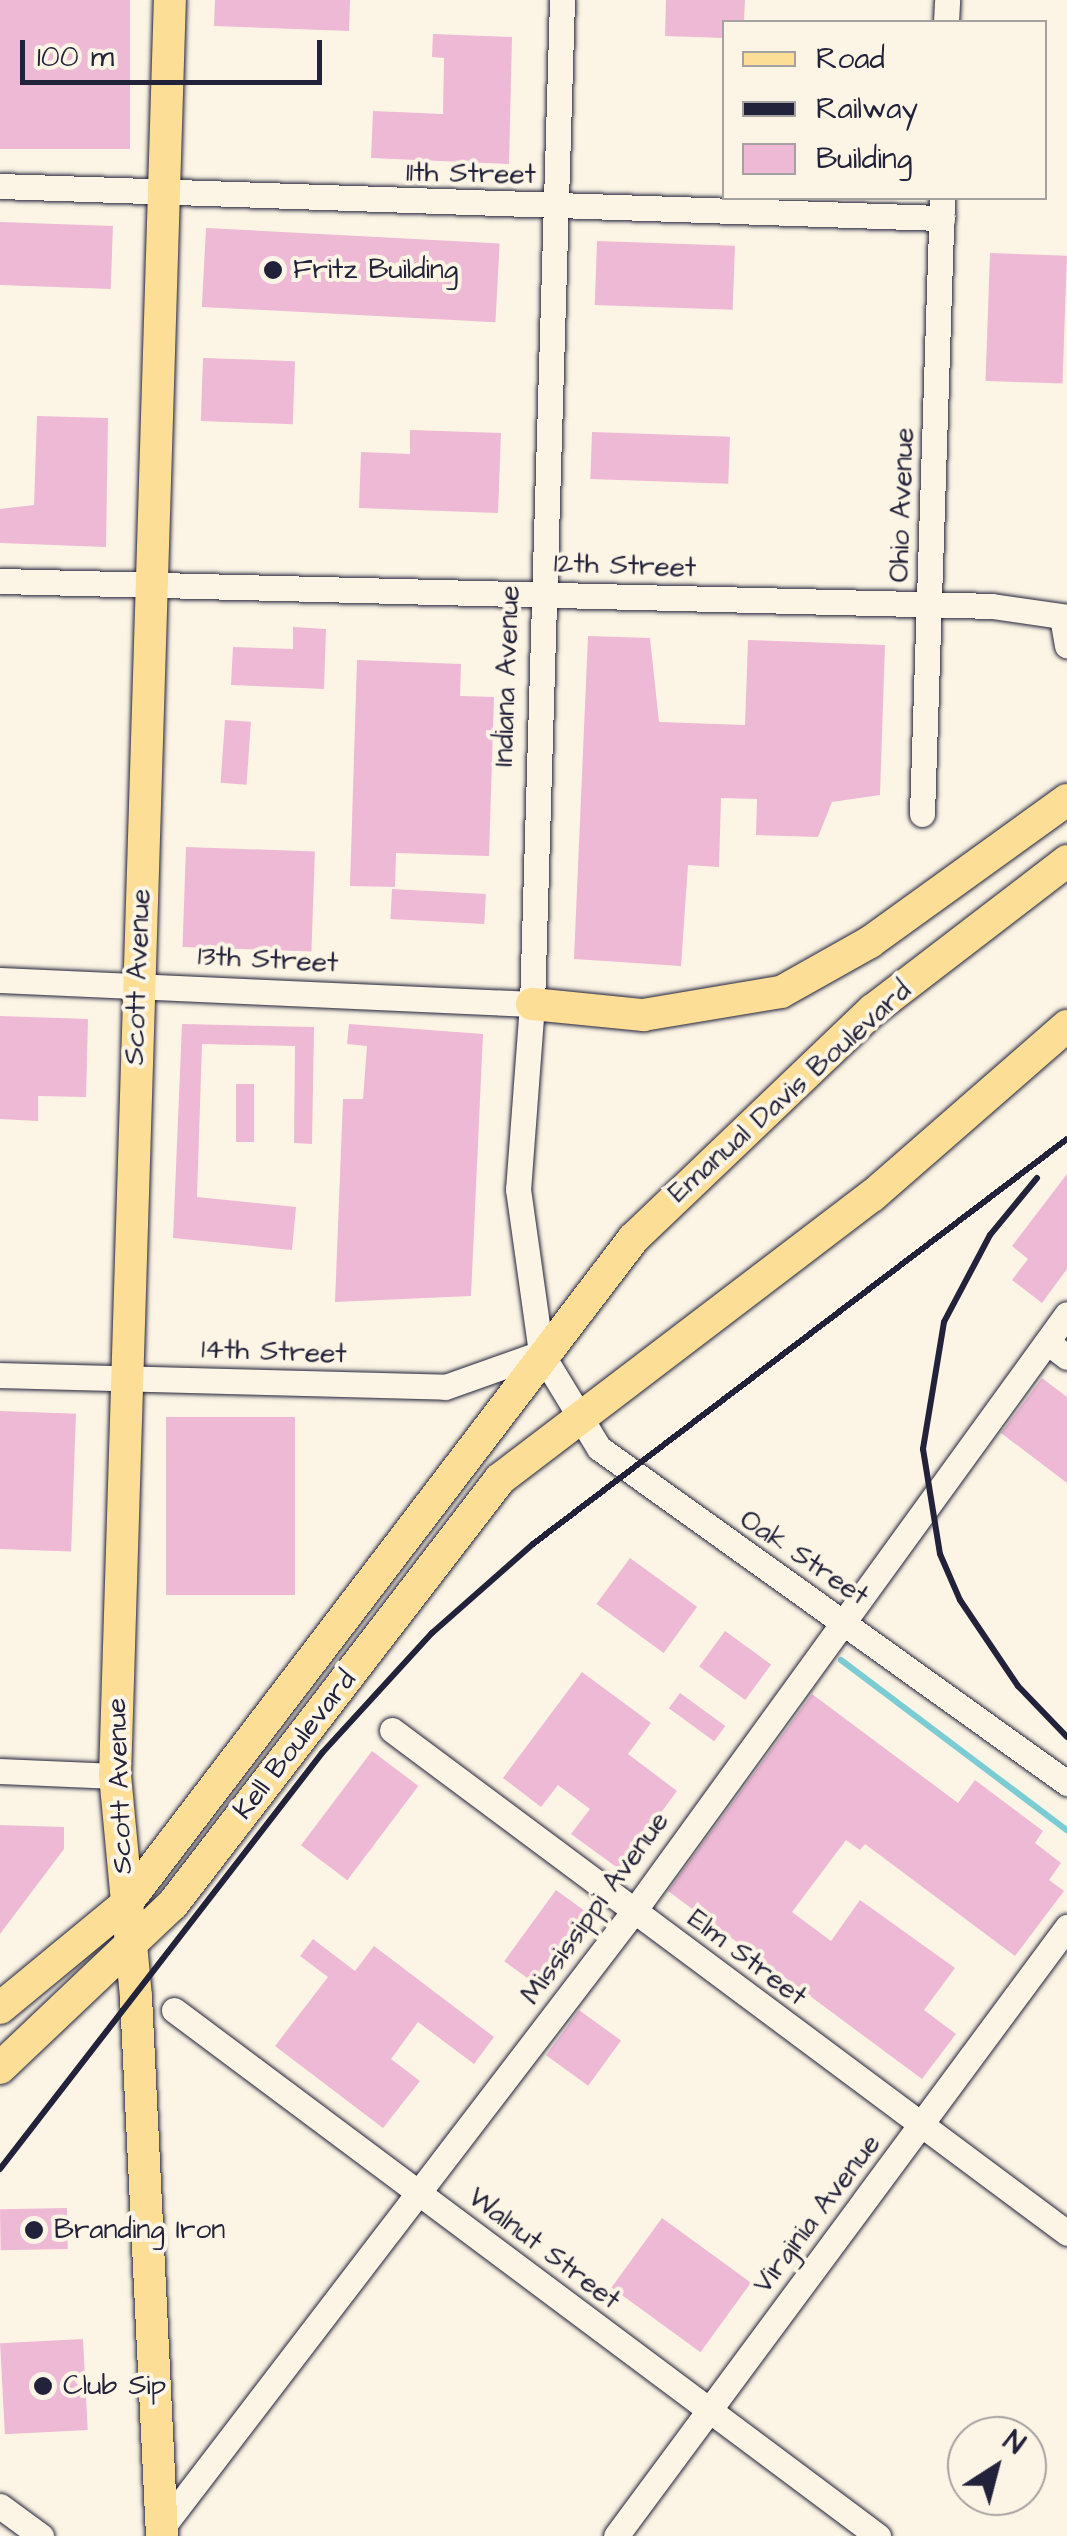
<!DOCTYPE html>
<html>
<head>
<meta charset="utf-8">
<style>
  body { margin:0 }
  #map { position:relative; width:1067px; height:2536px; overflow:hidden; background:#fcf5e5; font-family:"Architects Daughter",sans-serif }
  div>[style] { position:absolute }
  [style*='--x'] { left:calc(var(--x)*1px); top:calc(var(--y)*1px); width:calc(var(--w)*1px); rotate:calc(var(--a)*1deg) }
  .stream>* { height:6px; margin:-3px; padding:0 3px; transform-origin:3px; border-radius:3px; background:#7ccdd3 }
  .building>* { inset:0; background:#eeb9d4; transform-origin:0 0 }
  .roads { filter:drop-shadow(0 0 2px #22223b) drop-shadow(0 0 2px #22223b) }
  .minor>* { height:25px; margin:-12.5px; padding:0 12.5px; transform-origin:12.5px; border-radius:12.5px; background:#fcf5e5 }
  .major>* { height:32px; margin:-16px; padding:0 16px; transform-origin:16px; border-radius:16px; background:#fcde96 }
  .rail>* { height:6px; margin:-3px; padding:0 3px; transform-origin:3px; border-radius:3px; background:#22223b }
  .dots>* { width:28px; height:28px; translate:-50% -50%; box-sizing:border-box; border:5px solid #fcf5e5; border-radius:50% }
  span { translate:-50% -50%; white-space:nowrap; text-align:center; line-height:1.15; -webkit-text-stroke:8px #fcf5e5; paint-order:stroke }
  .street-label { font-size:28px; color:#22223b }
  .poi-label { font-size:28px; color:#22223b }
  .left { translate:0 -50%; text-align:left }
  .legend { position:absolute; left:722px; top:20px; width:325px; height:180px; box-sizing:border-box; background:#fcf5e5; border:2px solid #a5a1a1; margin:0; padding:12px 18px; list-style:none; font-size:30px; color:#22223b }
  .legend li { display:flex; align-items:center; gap:20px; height:50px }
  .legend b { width:50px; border:2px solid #a5a1a1 }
  .north { position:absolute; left:947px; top:2416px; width:100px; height:100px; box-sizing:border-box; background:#fcf5e5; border:2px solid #a5a1a1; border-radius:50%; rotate:36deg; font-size:28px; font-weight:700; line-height:40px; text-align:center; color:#22223b }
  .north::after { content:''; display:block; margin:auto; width:35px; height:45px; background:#22223b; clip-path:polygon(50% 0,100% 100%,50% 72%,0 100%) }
  .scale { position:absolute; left:20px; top:40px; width:302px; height:45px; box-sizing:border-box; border:5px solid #22223b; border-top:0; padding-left:12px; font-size:30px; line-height:35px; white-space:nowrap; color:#22223b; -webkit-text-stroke:8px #fcf5e5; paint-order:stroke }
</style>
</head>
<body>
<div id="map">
  <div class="stream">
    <i style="--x:841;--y:1660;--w:283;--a:37"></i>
  </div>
  <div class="building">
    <i style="left:0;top:0;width:130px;height:149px"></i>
    <i style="clip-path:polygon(215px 0,350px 0,349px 31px,214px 26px)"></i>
    <i style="clip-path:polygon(666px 0,745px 0,744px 22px,724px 22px,724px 38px,665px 36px)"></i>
    <i style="clip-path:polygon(433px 34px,512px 37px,509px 164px,371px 158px,373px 111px,443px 114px,444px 58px,432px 57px)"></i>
    <i style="left:0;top:222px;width:113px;height:63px;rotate:2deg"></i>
    <i style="left:206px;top:228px;width:294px;height:79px;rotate:3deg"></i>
    <i style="left:597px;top:241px;width:138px;height:64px;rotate:2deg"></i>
    <i style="left:990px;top:253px;width:77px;height:128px;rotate:2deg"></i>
    <i style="left:203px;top:358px;width:92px;height:63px;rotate:2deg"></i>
    <i style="clip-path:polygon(37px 416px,108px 418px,106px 547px,0 543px,0 509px,34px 505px)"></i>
    <i style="clip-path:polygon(410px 430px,501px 433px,498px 513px,359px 508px,361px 452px,410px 454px)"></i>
    <i style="left:592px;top:432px;width:138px;height:47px;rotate:2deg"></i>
    <i style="clip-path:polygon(293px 627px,326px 629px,324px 689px,231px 685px,233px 647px,293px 649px)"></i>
    <i style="clip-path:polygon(588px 636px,650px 638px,659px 722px,745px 725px,748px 640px,885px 645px,880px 795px,832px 802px,818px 837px,756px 835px,757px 799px,721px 798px,719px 867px,688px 865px,681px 966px,574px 959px)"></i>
    <i style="clip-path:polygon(357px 660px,461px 664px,460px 696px,494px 697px,489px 856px,396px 853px,395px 887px,350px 886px)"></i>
    <i style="left:225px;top:720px;width:26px;height:63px;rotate:4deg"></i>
    <i style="left:186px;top:847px;width:129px;height:100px;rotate:2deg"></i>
    <i style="left:392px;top:889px;width:94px;height:30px;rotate:3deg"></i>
    <i style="clip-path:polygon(0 1016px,88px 1019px,86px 1097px,38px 1096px,38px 1121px,0 1119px)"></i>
    <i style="clip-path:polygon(182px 1024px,314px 1027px,312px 1144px,294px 1143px,295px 1046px,202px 1044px,197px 1197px,296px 1207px,292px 1250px,173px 1238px)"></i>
    <i style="clip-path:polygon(349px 1024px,483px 1034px,471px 1296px,335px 1302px,343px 1099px,363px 1099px,367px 1046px,347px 1044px)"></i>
    <i style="left:236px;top:1084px;width:18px;height:58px"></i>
    <i style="clip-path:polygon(1067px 1174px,1067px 1269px,1042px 1303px,1012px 1280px,1028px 1259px,1012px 1246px)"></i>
    <i style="clip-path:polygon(1042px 1378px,1067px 1397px,1067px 1483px,1001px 1433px)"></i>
    <i style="left:0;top:1411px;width:76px;height:138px;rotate:2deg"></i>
    <i style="left:166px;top:1417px;width:129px;height:178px"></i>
    <i style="left:630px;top:1558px;width:83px;height:57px;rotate:36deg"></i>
    <i style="left:725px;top:1631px;width:57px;height:44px;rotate:36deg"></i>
    <i style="clip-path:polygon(582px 1672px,651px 1723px,628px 1754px,677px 1791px,619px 1869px,571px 1834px,590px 1809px,558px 1785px,541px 1807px,503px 1778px)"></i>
    <i style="left:680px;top:1693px;width:56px;height:19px;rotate:36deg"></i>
    <i style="clip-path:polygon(812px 1694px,958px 1803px,975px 1780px,1043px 1831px,1035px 1843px,1061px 1863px,1049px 1880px,1064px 1891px,1015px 1956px,865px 1844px,860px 1850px,846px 1840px,792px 1912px,831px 1941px,860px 1900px,955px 1968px,924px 2010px,956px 2034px,922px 2079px,668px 1891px)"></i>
    <i style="left:372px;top:1751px;width:58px;height:118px;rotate:37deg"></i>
    <i style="clip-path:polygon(0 1825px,64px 1827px,64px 1849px,0 1934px)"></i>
    <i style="left:556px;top:1890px;width:37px;height:88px;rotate:36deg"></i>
    <i style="clip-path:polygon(313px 1939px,355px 1971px,374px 1946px,494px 2037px,474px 2064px,418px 2022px,391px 2059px,420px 2081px,383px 2128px,275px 2046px,328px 1977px,300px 1956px)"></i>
    <i style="left:579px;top:2010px;width:52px;height:56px;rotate:36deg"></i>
    <i style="left:67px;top:2208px;width:41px;height:67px;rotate:89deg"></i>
    <i style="left:662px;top:2218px;width:110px;height:86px;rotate:36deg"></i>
    <i style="left:83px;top:2339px;width:91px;height:83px;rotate:87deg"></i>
  </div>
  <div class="roads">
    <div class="minor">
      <i style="--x:562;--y:0;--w:1004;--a:91.71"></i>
      <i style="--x:532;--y:1004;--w:186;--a:94.3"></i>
      <i style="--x:518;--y:1189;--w:166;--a:82"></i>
      <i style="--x:541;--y:1353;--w:111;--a:58.6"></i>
      <i style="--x:599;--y:1448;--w:576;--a:35.6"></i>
      <i style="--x:946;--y:22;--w:22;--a:-87"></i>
      <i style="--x:0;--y:186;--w:943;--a:1.95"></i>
      <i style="--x:0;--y:581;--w:992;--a:1.44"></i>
      <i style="--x:992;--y:606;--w:76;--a:8.3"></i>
      <i style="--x:1062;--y:617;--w:29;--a:80"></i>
      <i style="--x:922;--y:814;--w:616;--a:-88.14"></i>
      <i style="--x:0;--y:980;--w:533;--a:2.58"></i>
      <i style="--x:1047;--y:1342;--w:25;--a:37"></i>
      <i style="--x:0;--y:1375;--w:445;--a:1.5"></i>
      <i style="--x:445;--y:1387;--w:102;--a:-19.5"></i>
      <i style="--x:392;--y:1730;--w:842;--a:36.69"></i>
      <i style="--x:0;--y:1771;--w:115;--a:2.5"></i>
      <i style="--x:174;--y:2010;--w:879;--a:36.77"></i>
      <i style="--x:0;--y:2506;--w:51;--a:36.2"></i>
      <i style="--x:161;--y:2529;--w:778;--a:-52.57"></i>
      <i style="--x:634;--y:1911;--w:737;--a:-54.05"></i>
      <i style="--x:616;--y:2536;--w:758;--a:-53.48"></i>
    </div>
    <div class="major">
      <i style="--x:532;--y:1004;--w:112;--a:5.7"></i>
      <i style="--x:643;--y:1015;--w:140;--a:-9.5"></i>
      <i style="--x:781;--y:992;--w:102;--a:-29.3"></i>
      <i style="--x:870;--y:942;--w:243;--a:-35.8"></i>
      <i style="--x:0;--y:2008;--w:162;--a:-39.5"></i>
      <i style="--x:125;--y:1905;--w:838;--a:-52.66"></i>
      <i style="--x:633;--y:1239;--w:332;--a:-43.7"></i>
      <i style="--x:873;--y:1010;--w:245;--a:-37.5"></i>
      <i style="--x:0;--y:2068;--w:238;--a:-43.5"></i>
      <i style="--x:173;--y:1904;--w:536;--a:-52.42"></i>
      <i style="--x:500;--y:1479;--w:467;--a:-37.3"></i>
      <i style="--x:872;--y:1196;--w:259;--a:-41.1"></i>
      <i style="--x:162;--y:2536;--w:540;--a:-92.76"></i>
      <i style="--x:136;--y:1997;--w:222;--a:-95.4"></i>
      <i style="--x:115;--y:1776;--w:1777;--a:-88.23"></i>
    </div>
  </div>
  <div class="rail">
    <i style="--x:1037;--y:1178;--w:74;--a:129.5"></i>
    <i style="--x:990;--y:1235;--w:98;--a:117.9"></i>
    <i style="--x:944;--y:1322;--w:129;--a:99.4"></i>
    <i style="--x:923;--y:1449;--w:106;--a:80.8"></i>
    <i style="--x:940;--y:1554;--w:50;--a:66.5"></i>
    <i style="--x:960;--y:1600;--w:104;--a:56"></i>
    <i style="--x:1018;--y:1686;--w:71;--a:46.1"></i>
    <i style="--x:0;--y:2169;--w:526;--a:-52.26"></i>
    <i style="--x:322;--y:1753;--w:163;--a:-47.5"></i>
    <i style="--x:432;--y:1633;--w:135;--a:-41.4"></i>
    <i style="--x:533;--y:1544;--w:670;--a:-37.18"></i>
  </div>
  <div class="dots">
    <i style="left:273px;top:270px;background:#22223b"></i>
    <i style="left:34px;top:2230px;background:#22223b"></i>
    <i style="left:43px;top:2386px;background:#22223b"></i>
  </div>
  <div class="street-label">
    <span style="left:471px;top:174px;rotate:1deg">11th Street</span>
    <span style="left:902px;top:505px;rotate:-88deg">Ohio Avenue</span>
    <span style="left:625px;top:566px;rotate:2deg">12th Street</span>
    <span style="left:507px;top:676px;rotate:-88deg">Indiana Avenue</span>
    <span style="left:268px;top:960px;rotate:3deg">13th Street</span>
    <span style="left:138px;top:977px;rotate:-88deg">Scott Avenue</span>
    <span style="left:790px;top:1092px;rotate:-42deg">Emanual Davis Boulevard</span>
    <span style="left:274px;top:1352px;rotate:2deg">14th Street</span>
    <span style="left:804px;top:1558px;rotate:34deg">Oak Street</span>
    <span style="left:295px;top:1745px;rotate:-52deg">Kell Boulevard</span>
    <span style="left:120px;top:1786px;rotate:-92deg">Scott Avenue</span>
    <span style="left:595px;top:1908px;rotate:-54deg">Mississippi Avenue</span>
    <span style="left:747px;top:1958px;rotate:37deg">Elm Street</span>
    <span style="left:817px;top:2214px;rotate:-53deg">Virginia Avenue</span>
    <span style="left:544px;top:2249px;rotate:37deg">Walnut Street</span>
  </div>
  <div class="poi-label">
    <span class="left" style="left:293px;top:270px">Fritz Building</span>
    <span class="left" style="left:54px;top:2230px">Branding Iron</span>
    <span class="left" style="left:63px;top:2386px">Club Sip</span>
  </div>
  <ul class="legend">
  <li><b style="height:12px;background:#fcde96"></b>Road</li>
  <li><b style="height:12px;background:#22223b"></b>Railway</li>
  <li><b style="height:28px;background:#eeb9d4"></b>Building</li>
  </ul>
  <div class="north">N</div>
  <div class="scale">100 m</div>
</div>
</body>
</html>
